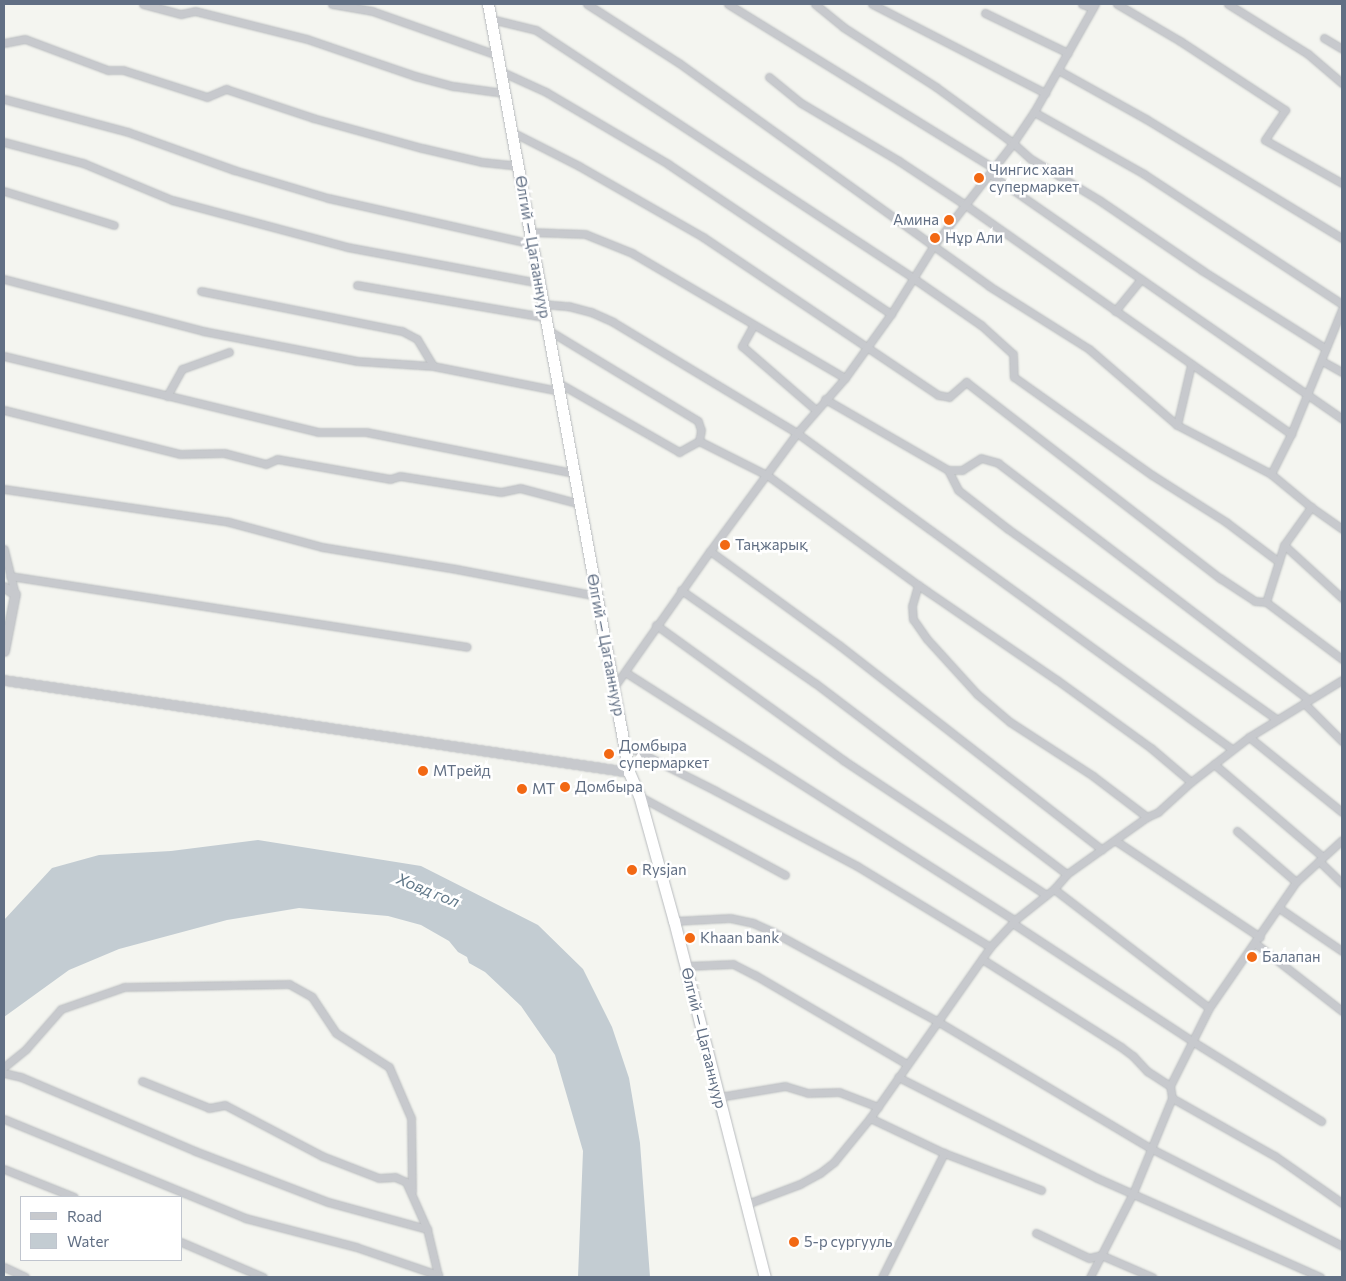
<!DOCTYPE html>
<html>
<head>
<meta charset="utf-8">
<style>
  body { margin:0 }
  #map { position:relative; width:1346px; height:1281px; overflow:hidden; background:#f4f5f0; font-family:Commissioner,sans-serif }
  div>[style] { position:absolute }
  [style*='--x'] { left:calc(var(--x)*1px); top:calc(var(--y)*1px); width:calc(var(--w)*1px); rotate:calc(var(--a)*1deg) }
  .water>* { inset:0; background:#c3ccd2 }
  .roads { filter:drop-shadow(0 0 1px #b8bbbe) drop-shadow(0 0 1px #b8bbbe) }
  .minor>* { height:7px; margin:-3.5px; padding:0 3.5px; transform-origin:3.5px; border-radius:3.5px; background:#c7c9cd }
  .tertiary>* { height:9px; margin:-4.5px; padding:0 4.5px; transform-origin:4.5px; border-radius:4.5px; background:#c7c9cd }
  .trunk>* { height:11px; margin:-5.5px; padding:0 5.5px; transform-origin:5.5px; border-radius:5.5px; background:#fff }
  .dots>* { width:14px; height:14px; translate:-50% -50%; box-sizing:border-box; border:2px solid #fff; border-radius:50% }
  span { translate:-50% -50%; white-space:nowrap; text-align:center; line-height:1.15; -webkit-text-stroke:5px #fff; paint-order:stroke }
  .poi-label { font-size:15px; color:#616f84 }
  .left { translate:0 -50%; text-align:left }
  .right { translate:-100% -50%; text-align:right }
  .street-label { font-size:15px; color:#616f84 }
  .water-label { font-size:16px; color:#617889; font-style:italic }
  .frame { position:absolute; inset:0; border:5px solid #616f84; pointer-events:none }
  .legend { position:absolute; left:20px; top:1196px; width:162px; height:65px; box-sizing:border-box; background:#fff; border:1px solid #c0c5ce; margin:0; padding:6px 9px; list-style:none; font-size:15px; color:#616f84 }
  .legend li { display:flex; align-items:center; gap:10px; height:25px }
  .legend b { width:25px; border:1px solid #c0c5ce }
</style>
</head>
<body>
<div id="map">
  <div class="water">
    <i style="clip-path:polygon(258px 840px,421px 866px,538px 925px,583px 969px,612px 1027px,629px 1078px,640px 1143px,650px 1277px,578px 1277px,583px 1151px,555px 1055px,521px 1006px,485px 972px,469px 963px,467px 957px,458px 952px,449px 941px,421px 925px,388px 916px,299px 908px,227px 920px,119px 949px,69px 970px,4px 1017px,4px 920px,52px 868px,99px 855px,171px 851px)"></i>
  </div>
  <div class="roads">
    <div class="minor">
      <i style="--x:143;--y:4;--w:39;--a:15"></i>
      <i style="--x:181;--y:14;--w:14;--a:-12"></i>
      <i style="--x:195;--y:11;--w:115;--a:14"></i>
      <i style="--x:307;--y:39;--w:114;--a:18.9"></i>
      <i style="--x:415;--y:76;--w:39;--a:15"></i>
      <i style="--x:453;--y:86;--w:51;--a:7.8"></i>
      <i style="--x:332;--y:4;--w:41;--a:9.9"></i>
      <i style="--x:372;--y:11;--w:133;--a:19.4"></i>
      <i style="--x:587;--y:4;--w:109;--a:32.7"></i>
      <i style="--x:679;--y:63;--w:382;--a:35.7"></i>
      <i style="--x:989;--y:286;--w:118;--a:32.2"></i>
      <i style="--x:1089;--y:349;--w:116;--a:40.8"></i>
      <i style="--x:1177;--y:425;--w:106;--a:27.5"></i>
      <i style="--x:1271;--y:474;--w:52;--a:39.5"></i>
      <i style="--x:1311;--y:507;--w:38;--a:35"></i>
      <i style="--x:728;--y:4;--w:312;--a:31.7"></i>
      <i style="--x:815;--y:4;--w:36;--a:39"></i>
      <i style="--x:843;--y:27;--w:111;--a:32.8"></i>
      <i style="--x:936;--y:87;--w:95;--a:36"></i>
      <i style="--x:1013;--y:143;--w:24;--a:42"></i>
      <i style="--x:1031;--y:159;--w:79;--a:31.1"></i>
      <i style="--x:1099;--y:200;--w:126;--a:34.3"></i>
      <i style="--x:1203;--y:271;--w:144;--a:32.3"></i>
      <i style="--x:872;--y:4;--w:195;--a:27.2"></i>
      <i style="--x:1082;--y:4;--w:11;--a:22"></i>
      <i style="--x:1117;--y:4;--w:73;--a:30.4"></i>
      <i style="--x:1180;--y:41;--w:126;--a:33.3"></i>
      <i style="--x:1285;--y:110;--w:36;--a:124"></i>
      <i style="--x:1265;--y:140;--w:88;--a:29.2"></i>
      <i style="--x:1228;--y:4;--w:94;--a:32"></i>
      <i style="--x:1308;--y:54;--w:45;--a:40.5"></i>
      <i style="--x:985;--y:13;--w:92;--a:25.7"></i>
      <i style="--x:491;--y:19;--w:46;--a:13.7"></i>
      <i style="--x:536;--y:30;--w:451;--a:33.3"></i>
      <i style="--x:913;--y:278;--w:83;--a:34.7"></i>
      <i style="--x:981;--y:325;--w:43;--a:42.2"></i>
      <i style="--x:1013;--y:354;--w:23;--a:88"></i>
      <i style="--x:1014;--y:377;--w:169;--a:35.4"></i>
      <i style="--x:1152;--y:475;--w:88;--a:32.4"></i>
      <i style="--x:1226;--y:522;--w:66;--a:37"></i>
      <i style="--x:1324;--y:38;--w:21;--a:31"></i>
      <i style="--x:4;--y:43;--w:21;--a:-11"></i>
      <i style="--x:25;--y:39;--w:89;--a:20.5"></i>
      <i style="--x:108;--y:70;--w:15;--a:0"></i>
      <i style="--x:123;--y:70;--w:88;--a:17.8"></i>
      <i style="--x:207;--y:97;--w:21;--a:-23"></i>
      <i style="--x:226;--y:89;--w:92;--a:18.4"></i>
      <i style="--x:313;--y:118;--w:113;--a:15.4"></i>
      <i style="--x:422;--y:148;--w:62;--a:13.1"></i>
      <i style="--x:482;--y:162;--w:36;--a:6"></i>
      <i style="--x:1058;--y:70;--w:101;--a:29.1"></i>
      <i style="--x:1146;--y:119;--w:229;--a:31.3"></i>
      <i style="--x:500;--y:71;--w:51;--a:24.5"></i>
      <i style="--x:546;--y:92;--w:142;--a:30.5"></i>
      <i style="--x:668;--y:164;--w:269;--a:33.9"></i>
      <i style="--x:769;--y:77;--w:41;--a:39.1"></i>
      <i style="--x:801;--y:103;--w:114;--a:30.6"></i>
      <i style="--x:899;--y:161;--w:78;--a:33.5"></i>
      <i style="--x:964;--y:204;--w:400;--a:35.1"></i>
      <i style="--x:4;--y:99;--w:128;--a:14.9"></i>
      <i style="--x:128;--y:132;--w:113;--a:19.7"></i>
      <i style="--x:234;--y:170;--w:98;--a:16.6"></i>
      <i style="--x:328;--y:198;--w:209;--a:12.7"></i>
      <i style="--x:1034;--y:112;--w:126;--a:29.4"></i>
      <i style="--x:1144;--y:174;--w:237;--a:33.3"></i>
      <i style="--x:512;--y:132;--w:75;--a:26.9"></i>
      <i style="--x:579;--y:166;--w:143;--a:29.8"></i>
      <i style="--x:703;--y:237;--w:283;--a:33.9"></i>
      <i style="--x:938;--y:395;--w:11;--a:10"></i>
      <i style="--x:949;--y:397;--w:23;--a:-41"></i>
      <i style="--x:966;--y:382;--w:321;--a:37.7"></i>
      <i style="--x:1220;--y:578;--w:42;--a:33.3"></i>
      <i style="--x:1255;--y:601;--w:11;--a:5"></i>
      <i style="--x:1266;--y:602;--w:95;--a:36.9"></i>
      <i style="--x:4;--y:142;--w:82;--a:14.9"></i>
      <i style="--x:83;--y:163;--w:96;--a:22.6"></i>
      <i style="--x:172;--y:200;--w:181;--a:15"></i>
      <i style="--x:347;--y:247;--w:195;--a:10.6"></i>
      <i style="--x:990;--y:174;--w:429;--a:34.8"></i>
      <i style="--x:4;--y:191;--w:115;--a:17.2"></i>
      <i style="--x:530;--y:232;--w:55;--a:2.1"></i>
      <i style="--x:585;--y:234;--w:51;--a:22"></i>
      <i style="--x:632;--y:253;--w:247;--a:30.4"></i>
      <i style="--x:4;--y:279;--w:206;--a:14.6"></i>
      <i style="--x:203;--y:331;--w:157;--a:11"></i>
      <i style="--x:357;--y:361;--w:76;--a:3.8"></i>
      <i style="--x:433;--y:366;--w:128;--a:11.2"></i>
      <i style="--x:357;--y:285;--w:191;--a:9.7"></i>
      <i style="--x:201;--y:291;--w:205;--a:11.3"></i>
      <i style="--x:402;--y:331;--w:17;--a:28"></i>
      <i style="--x:417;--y:339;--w:31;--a:59"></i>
      <i style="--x:543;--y:304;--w:25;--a:5"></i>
      <i style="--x:568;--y:306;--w:24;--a:15"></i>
      <i style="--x:591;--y:312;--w:24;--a:24"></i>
      <i style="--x:613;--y:322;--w:215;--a:31.1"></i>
      <i style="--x:797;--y:433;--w:538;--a:36"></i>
      <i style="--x:1115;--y:311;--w:41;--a:-50.9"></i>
      <i style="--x:753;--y:326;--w:23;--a:119"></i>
      <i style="--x:742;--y:346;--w:98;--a:40.9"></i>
      <i style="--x:548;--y:330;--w:175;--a:31.2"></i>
      <i style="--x:698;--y:421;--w:9;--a:72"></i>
      <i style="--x:701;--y:430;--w:11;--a:100"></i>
      <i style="--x:699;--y:441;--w:76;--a:26.6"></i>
      <i style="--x:767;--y:475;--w:187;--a:36.1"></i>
      <i style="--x:918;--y:585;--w:168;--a:34.4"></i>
      <i style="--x:1057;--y:680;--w:116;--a:35.9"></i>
      <i style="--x:1151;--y:748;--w:52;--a:40.4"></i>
      <i style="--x:4;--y:356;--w:323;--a:13.6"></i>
      <i style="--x:318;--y:432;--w:48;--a:0"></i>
      <i style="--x:366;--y:432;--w:212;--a:11.2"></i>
      <i style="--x:1322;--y:361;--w:23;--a:29"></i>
      <i style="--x:557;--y:382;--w:141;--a:29.8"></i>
      <i style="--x:679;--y:452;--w:23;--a:-29"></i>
      <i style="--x:167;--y:396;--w:31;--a:-61"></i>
      <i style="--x:182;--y:369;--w:50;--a:-19.9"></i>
      <i style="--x:825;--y:399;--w:142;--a:30"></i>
      <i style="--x:948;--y:470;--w:22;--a:63"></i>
      <i style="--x:958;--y:490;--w:63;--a:38"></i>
      <i style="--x:1008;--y:529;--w:329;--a:35.3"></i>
      <i style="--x:4;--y:410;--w:181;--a:14"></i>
      <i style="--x:180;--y:454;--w:44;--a:-1.3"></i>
      <i style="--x:224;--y:453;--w:43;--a:14.7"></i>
      <i style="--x:266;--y:464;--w:12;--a:-24"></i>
      <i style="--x:277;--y:459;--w:115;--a:10"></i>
      <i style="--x:390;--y:479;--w:10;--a:-17"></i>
      <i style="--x:400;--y:476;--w:102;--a:9"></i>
      <i style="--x:501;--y:492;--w:19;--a:-12"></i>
      <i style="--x:520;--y:488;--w:62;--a:14.9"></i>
      <i style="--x:1177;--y:425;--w:62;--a:-76.9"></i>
      <i style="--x:948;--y:470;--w:14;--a:0"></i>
      <i style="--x:962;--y:470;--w:22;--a:-32"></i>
      <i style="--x:981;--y:458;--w:18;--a:16"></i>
      <i style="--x:998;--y:463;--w:390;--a:37.3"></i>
      <i style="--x:1271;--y:474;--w:45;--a:-63.4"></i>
      <i style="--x:1291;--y:434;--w:135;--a:-67.8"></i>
      <i style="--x:4;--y:489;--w:227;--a:8.3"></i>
      <i style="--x:229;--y:522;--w:96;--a:15"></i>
      <i style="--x:322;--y:547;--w:136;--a:9.3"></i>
      <i style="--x:456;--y:569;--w:144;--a:10.8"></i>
      <i style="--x:1284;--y:545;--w:79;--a:42.4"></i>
      <i style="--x:4;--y:549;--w:46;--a:76.3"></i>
      <i style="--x:710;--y:551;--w:160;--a:36.1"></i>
      <i style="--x:839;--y:645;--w:333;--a:37.9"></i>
      <i style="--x:10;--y:576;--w:462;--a:8.8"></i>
      <i style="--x:918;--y:585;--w:22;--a:106"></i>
      <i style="--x:912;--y:606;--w:13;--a:86"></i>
      <i style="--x:913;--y:619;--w:24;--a:55"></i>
      <i style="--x:927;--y:639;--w:74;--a:47.7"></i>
      <i style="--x:977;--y:694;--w:43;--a:40.3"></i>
      <i style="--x:1010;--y:722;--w:99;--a:33"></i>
      <i style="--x:1093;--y:776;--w:68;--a:37.2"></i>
      <i style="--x:681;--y:590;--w:163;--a:34.8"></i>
      <i style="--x:815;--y:683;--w:316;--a:37.2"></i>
      <i style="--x:1266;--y:602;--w:60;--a:-72.5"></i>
      <i style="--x:1284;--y:545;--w:47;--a:-54.6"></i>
      <i style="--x:656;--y:625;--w:231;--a:35.8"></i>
      <i style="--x:843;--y:760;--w:244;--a:33.6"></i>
      <i style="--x:625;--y:672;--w:462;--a:32.5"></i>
      <i style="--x:614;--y:687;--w:166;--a:-54.8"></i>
      <i style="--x:710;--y:551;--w:147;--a:-53.6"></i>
      <i style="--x:797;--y:433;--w:73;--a:-48.9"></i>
      <i style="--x:845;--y:378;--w:79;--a:-54.3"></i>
      <i style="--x:891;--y:314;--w:81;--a:-58.1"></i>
      <i style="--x:934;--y:245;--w:129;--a:-52.2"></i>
      <i style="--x:1013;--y:143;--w:37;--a:-56"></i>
      <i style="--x:1034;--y:112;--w:124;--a:-60.5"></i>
      <i style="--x:1304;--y:703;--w:54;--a:45"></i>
      <i style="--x:1249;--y:737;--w:119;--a:38.9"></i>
      <i style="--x:625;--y:745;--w:102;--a:26.8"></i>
      <i style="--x:716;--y:791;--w:160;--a:28"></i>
      <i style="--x:857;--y:866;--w:156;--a:31.3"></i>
      <i style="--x:1214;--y:764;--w:143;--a:40.5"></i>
      <i style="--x:639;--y:796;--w:166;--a:28.4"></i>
      <i style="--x:1237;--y:831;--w:78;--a:40.8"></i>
      <i style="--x:1116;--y:841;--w:173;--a:33.7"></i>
      <i style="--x:1319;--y:861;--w:32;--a:44"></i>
      <i style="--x:1054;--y:889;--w:195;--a:37.5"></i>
      <i style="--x:1279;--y:908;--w:76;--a:34.3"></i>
      <i style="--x:674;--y:921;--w:56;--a:-3.1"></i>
      <i style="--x:730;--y:918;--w:24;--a:12"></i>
      <i style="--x:753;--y:923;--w:22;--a:24"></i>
      <i style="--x:773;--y:932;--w:187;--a:28.5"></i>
      <i style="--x:937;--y:1021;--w:250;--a:30.8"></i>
      <i style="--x:1152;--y:1149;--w:213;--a:27"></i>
      <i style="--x:1014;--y:924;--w:213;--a:33.3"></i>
      <i style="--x:1192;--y:1041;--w:152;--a:31.8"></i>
      <i style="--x:1255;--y:943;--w:110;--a:38"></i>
      <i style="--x:982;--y:959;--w:165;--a:32.3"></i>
      <i style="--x:1121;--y:1047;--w:15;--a:37"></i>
      <i style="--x:1133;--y:1056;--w:21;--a:47"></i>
      <i style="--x:1147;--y:1071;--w:27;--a:33"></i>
      <i style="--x:686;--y:966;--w:47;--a:-2.4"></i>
      <i style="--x:733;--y:964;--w:25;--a:27"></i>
      <i style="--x:755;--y:975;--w:176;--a:30.4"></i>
      <i style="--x:4;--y:1067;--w:28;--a:-39"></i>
      <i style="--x:26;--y:1049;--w:53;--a:-48.8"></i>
      <i style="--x:61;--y:1009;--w:67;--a:-19.2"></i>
      <i style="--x:124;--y:987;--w:165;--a:-1"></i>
      <i style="--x:289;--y:984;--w:26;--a:29"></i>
      <i style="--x:312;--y:997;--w:43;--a:56.3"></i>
      <i style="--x:336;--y:1033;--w:63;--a:32.7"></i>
      <i style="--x:389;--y:1067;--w:56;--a:66.7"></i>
      <i style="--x:411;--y:1118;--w:73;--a:89.2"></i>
      <i style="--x:4;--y:1073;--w:17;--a:13"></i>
      <i style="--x:21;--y:1077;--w:189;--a:23"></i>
      <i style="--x:195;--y:1151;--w:142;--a:21"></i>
      <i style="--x:328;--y:1202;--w:103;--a:15.3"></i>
      <i style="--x:898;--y:1077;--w:223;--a:26.9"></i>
      <i style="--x:1097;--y:1178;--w:244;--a:23.9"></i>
      <i style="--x:142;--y:1081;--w:72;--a:21.9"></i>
      <i style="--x:209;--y:1108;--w:16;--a:-11"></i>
      <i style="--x:225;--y:1105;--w:110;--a:27.7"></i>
      <i style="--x:322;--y:1156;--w:61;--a:21.1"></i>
      <i style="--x:379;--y:1178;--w:16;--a:-4"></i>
      <i style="--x:395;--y:1177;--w:12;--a:24"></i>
      <i style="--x:406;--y:1182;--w:51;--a:65.9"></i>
      <i style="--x:427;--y:1229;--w:47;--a:76.6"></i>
      <i style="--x:719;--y:1097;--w:67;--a:-9.5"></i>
      <i style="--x:785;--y:1086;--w:24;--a:17"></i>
      <i style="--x:808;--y:1093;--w:31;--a:-2"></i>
      <i style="--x:839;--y:1092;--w:42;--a:21"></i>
      <i style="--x:1172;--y:1098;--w:118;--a:29.4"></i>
      <i style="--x:1275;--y:1156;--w:82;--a:35"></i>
      <i style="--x:870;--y:1118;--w:82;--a:25.3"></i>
      <i style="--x:944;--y:1153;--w:104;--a:20.9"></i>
      <i style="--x:4;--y:1119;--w:261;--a:22.3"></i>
      <i style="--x:245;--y:1218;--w:115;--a:14.6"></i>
      <i style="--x:356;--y:1247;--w:87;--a:18.9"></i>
      <i style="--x:438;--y:1275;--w:2;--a:90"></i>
      <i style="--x:4;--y:1169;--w:75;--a:21.8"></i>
      <i style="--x:747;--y:1204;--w:57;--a:-20.7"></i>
      <i style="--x:800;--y:1184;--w:23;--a:-29"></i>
      <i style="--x:820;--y:1173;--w:18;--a:-38"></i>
      <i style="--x:834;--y:1162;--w:57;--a:-50.7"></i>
      <i style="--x:870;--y:1118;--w:209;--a:-54.9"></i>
      <i style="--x:990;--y:947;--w:37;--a:-47"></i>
      <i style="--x:1015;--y:920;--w:50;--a:-38.5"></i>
      <i style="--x:1054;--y:889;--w:20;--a:-49"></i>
      <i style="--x:1067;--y:874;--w:98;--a:-35.5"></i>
      <i style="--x:1147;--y:817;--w:12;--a:-24"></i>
      <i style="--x:1158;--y:812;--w:45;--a:-42.3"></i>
      <i style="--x:1191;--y:782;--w:73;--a:-37.8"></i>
      <i style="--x:1249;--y:737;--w:109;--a:-31.5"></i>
      <i style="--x:1036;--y:1233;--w:59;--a:25.3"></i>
      <i style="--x:1089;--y:1258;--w:12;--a:-14"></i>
      <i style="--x:1101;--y:1255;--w:56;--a:23.3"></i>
      <i style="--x:181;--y:1242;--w:89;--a:23.1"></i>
      <i style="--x:4;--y:1267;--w:23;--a:25"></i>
      <i style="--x:882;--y:1277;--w:139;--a:-63.4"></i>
      <i style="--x:1090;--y:1277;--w:94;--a:-62.9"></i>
      <i style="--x:1133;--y:1193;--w:103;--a:-67.7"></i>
      <i style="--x:1172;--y:1098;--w:12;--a:-99"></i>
      <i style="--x:1170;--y:1086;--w:87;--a:-63.4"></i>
      <i style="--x:1209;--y:1008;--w:153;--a:-55.4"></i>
      <i style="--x:1296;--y:882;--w:62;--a:-42.4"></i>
    </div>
    <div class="tertiary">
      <i style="--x:4;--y:587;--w:13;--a:32"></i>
      <i style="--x:15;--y:594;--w:58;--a:100.9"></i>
      <i style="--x:4;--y:680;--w:632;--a:8.37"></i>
    </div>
    <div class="trunk">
      <i style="--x:488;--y:4;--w:781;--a:79.6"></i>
      <i style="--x:629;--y:772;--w:25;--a:67"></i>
      <i style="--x:639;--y:795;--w:131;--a:74.5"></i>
      <i style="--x:674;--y:921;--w:367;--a:75.7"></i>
    </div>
  </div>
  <div class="dots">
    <i style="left:979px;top:178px;background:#f26813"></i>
    <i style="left:949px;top:220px;background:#f26813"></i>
    <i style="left:935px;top:238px;background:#f26813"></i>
    <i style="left:725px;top:545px;background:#f26813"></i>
    <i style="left:609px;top:754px;background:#f26813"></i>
    <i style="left:423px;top:771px;background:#f26813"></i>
    <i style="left:565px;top:787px;background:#f26813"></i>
    <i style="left:522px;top:789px;background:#f26813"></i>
    <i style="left:632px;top:870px;background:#f26813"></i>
    <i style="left:690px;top:938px;background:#f26813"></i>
    <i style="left:1252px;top:957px;background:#f26813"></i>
    <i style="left:794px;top:1242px;background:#f26813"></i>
  </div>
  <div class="poi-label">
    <span class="left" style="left:989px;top:178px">Чингис хаан<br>супермаркет</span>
    <span class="right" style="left:939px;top:220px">Амина</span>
    <span class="left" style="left:945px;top:238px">Нұр Али</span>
    <span class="left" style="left:735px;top:545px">Таңжарық</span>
    <span class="left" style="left:619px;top:754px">Домбыра<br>супермаркет</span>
    <span class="left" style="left:433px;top:771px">MTрейд</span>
    <span class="left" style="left:575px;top:787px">Домбыра</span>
    <span class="left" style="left:532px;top:789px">МТ</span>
    <span class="left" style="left:642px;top:870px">Rysjan</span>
    <span class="left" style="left:700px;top:938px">Khaan bank</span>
    <span class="left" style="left:1262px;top:957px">Балапан</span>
    <span class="left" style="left:804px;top:1242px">5-р сургууль</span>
  </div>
  <div class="street-label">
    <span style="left:533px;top:247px;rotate:80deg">Өлгий — Цагааннуур</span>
    <span style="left:606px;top:645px;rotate:79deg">Өлгий — Цагааннуур</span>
    <span style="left:704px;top:1038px;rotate:76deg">Өлгий — Цагааннуур</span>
  </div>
  <div class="water-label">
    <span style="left:428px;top:890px;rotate:22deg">Ховд гол</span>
  </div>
  <div class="frame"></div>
  <ul class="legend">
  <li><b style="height:6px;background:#c7c9cd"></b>Road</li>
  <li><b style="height:14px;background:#c3ccd2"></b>Water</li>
  </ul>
</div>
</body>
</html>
